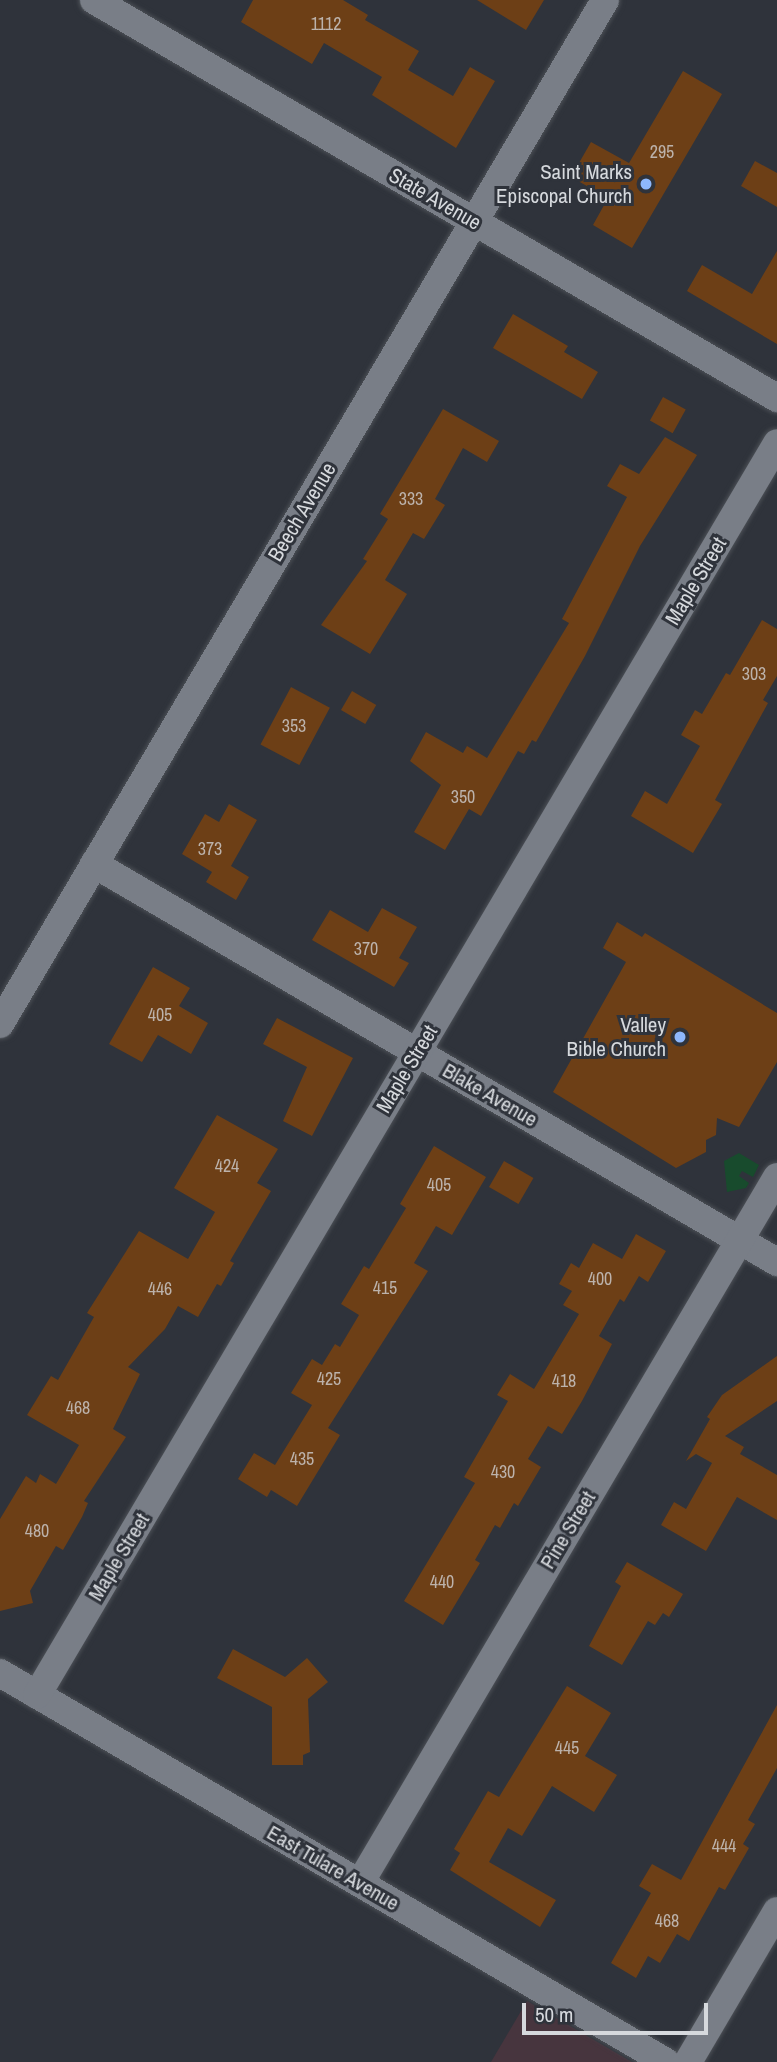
<!DOCTYPE html>
<html>
<head>
<meta charset="utf-8">
<style>
  body { margin:0 }
  #map { position:relative; width:777px; height:2062px; overflow:hidden; background:#2f333b; font-family:"Archivo Narrow",sans-serif }
  div>[style] { position:absolute }
  [style*='--x'] { left:calc(var(--x)*1px); top:calc(var(--y)*1px); width:calc(var(--w)*1px); rotate:calc(var(--a)*1deg) }
  .education>* { inset:0; background:#47353e }
  .green>* { inset:0; background:#184b2d }
  .building>* { inset:0; background:#6d3f16; transform-origin:0 0 }
  .roads { filter:drop-shadow(0 0 2px #4c5056) drop-shadow(0 0 2px #4c5056) }
  .minor>* { height:28px; margin:-14px; padding:0 14px; transform-origin:14px; border-radius:14px; background:#797e87 }
  .dots>* { width:19px; height:19px; translate:-50% -50%; box-sizing:border-box; border:4px solid #2f333b; border-radius:50% }
  span { translate:-50% -50%; white-space:nowrap; text-align:center; line-height:1.15; -webkit-text-stroke:6px #2f333b; paint-order:stroke }
  .number-label { font-size:18px; color:#bcb2ab }
  .number-label span { -webkit-text-stroke-width:0 }
  .poi-label { font-size:21px; color:#d6d9dd }
  .right { translate:-100% -50%; text-align:right }
  .street-label { font-size:21px; color:#d6d9dd }
  .scale { position:absolute; left:522px; top:2003px; width:186px; height:32px; box-sizing:border-box; border:4px solid #d6d9dd; border-top:0; padding-left:9px; font-size:21px; line-height:24px; white-space:nowrap; color:#d6d9dd; -webkit-text-stroke:5px #2f333b; paint-order:stroke }
</style>
</head>
<body>
<div id="map">
  <div class="education">
    <i style="clip-path:polygon(527px 2001px,632px 2062px,491px 2062px)"></i>
  </div>
  <div class="green">
    <i style="clip-path:polygon(739px 1153px,759px 1165px,753px 1177px,742px 1171px,739px 1176px,749px 1183px,746px 1188px,727px 1192px,724px 1161px)"></i>
  </div>
  <div class="building">
    <i style="clip-path:polygon(253px 0,343px 0,368px 15px,365px 20px,419px 51px,408px 70px,453px 96px,470px 67px,495px 81px,456px 148px,372px 95px,382px 77px,324px 43px,312px 64px,241px 22px)"></i>
    <i style="clip-path:polygon(477px 0,544px 0,526px 30px)"></i>
    <i style="clip-path:polygon(683px 71px,722px 94px,632px 248px,593px 225px,608px 198px,571px 177px,591px 142px,629px 163px)"></i>
    <i style="clip-path:polygon(755px 161px,777px 173px,777px 207px,741px 186px)"></i>
    <i style="clip-path:polygon(777px 251px,777px 344px,687px 291px,702px 265px,752px 294px)"></i>
    <i style="clip-path:polygon(513px 314px,568px 346px,564px 352px,598px 372px,582px 399px,493px 348px)"></i>
    <i style="left:663px;top:397px;width:26px;height:27px;rotate:29deg"></i>
    <i style="clip-path:polygon(443px 409px,499px 441px,487px 462px,463px 448px,435px 499px,445px 505px,424px 539px,413px 533px,385px 580px,407px 594px,370px 654px,321px 625px,367px 561px,363px 559px,388px 519px,380px 514px)"></i>
    <i style="clip-path:polygon(665px 437px,697px 455px,640px 546px,585px 656px,536px 742px,532px 740px,524px 754px,518px 751px,481px 816px,469px 809px,445px 850px,414px 832px,441px 785px,410px 761px,426px 732px,463px 753px,467px 746px,487px 758px,569px 623px,562px 619px,627px 497px,607px 486px,620px 464px,639px 474px)"></i>
    <i style="clip-path:polygon(762px 620px,777px 629px,777px 676px,763px 700px,768px 703px,715px 800px,722px 804px,693px 853px,631px 816px,645px 791px,667px 804px,700px 746px,681px 735px,695px 710px,702px 714px,726px 673px,730px 675px)"></i>
    <i style="left:291px;top:687px;width:44px;height:65px;rotate:28deg"></i>
    <i style="left:352px;top:691px;width:28px;height:22px;rotate:30deg"></i>
    <i style="clip-path:polygon(229px 804px,257px 820px,231px 866px,249px 877px,236px 900px,206px 882px,212px 872px,182px 854px,205px 814px,219px 822px)"></i>
    <i style="clip-path:polygon(382px 908px,417px 927px,399px 958px,409px 963px,394px 987px,312px 940px,330px 910px,368px 932px)"></i>
    <i style="clip-path:polygon(617px 922px,642px 937px,645px 933px,777px 1013px,777px 1062px,739px 1127px,717px 1118px,716px 1135px,706px 1140px,706px 1152px,676px 1168px,553px 1092px,626px 962px,603px 948px)"></i>
    <i style="clip-path:polygon(153px 967px,190px 988px,179px 1006px,208px 1023px,191px 1054px,158px 1035px,142px 1062px,109px 1044px)"></i>
    <i style="clip-path:polygon(277px 1018px,353px 1058px,312px 1136px,283px 1121px,307px 1067px,263px 1044px)"></i>
    <i style="clip-path:polygon(217px 1115px,278px 1149px,257px 1183px,271px 1191px,230px 1261px,234px 1263px,221px 1286px,217px 1284px,198px 1317px,178px 1306px,165px 1329px,128px 1367px,140px 1374px,113px 1429px,126px 1437px,84px 1501px,88px 1503px,82px 1517px,63px 1550px,56px 1546px,30px 1591px,33px 1603px,0 1611px,0 1519px,26px 1476px,36px 1483px,40px 1474px,56px 1484px,79px 1445px,27px 1415px,51px 1376px,58px 1380px,94px 1317px,87px 1313px,139px 1231px,188px 1259px,215px 1212px,174px 1188px)"></i>
    <i style="clip-path:polygon(434px 1146px,486px 1177px,452px 1235px,436px 1226px,414px 1263px,428px 1271px,328px 1428px,340px 1435px,297px 1506px,271px 1490px,267px 1497px,238px 1479px,254px 1453px,275px 1465px,312px 1405px,291px 1393px,312px 1359px,322px 1365px,335px 1344px,340px 1347px,359px 1315px,341px 1304px,364px 1266px,369px 1269px,406px 1208px,400px 1204px)"></i>
    <i style="left:504px;top:1161px;width:34px;height:30px;rotate:30deg"></i>
    <i style="clip-path:polygon(636px 1234px,666px 1251px,648px 1282px,639px 1276px,624px 1302px,620px 1299px,599px 1336px,612px 1344px,582px 1401px,562px 1434px,548px 1426px,528px 1459px,541px 1467px,518px 1506px,514px 1503px,500px 1528px,495px 1525px,475px 1560px,480px 1563px,443px 1625px,404px 1601px,475px 1483px,464px 1477px,508px 1401px,497px 1395px,510px 1374px,534px 1389px,579px 1314px,563px 1305px,572px 1291px,559px 1284px,571px 1263px,579px 1268px,593px 1243px,622px 1259px)"></i>
    <i style="clip-path:polygon(777px 1356px,777px 1401px,725px 1436px,744px 1447px,740px 1454px,777px 1475px,777px 1520px,737px 1497px,706px 1551px,661px 1525px,674px 1502px,686px 1509px,712px 1463px,696px 1454px,686px 1461px,710px 1419px,707px 1417px,722px 1395px)"></i>
    <i style="clip-path:polygon(627px 1562px,683px 1594px,669px 1617px,663px 1613px,655px 1625px,648px 1621px,622px 1665px,589px 1646px,621px 1586px,615px 1582px)"></i>
    <i style="clip-path:polygon(233px 1649px,285px 1677px,307px 1658px,328px 1682px,308px 1699px,310px 1752px,303px 1755px,303px 1765px,272px 1765px,272px 1707px,217px 1678px)"></i>
    <i style="clip-path:polygon(567px 1686px,611px 1713px,585px 1756px,617px 1775px,594px 1812px,552px 1786px,522px 1836px,508px 1828px,489px 1862px,556px 1900px,540px 1927px,450px 1870px,460px 1853px,454px 1849px,488px 1791px,499px 1797px)"></i>
    <i style="clip-path:polygon(777px 1705px,777px 1768px,748px 1820px,755px 1824px,743px 1844px,749px 1848px,725px 1890px,719px 1887px,689px 1941px,677px 1934px,660px 1963px,648px 1956px,636px 1978px,611px 1963px,651px 1893px,639px 1886px,652px 1864px,681px 1880px)"></i>
  </div>
  <div class="roads">
    <div class="minor">
      <i style="--x:94;--y:0;--w:791;--a:30.23"></i>
      <i style="--x:94;--y:864;--w:791;--a:30.23"></i>
      <i style="--x:0;--y:1024;--w:1189;--a:-59.42"></i>
      <i style="--x:0;--y:1673;--w:771;--a:30.29"></i>
      <i style="--x:37;--y:1695;--w:1454;--a:-59.41"></i>
      <i style="--x:360;--y:1883;--w:820;--a:-59.43"></i>
      <i style="--x:688;--y:2062;--w:175;--a:-59.5"></i>
    </div>
  </div>
  <div class="dots">
    <i style="left:646px;top:184px;background:#8eb8fd"></i>
    <i style="left:680px;top:1037px;background:#8eb8fd"></i>
  </div>
  <div class="number-label">
    <span style="left:326px;top:24px">1112</span>
    <span style="left:662px;top:152px">295</span>
    <span style="left:411px;top:499px">333</span>
    <span style="left:754px;top:674px">303</span>
    <span style="left:294px;top:726px">353</span>
    <span style="left:463px;top:797px">350</span>
    <span style="left:210px;top:849px">373</span>
    <span style="left:366px;top:949px">370</span>
    <span style="left:160px;top:1015px">405</span>
    <span style="left:227px;top:1166px">424</span>
    <span style="left:439px;top:1185px">405</span>
    <span style="left:600px;top:1279px">400</span>
    <span style="left:385px;top:1288px">415</span>
    <span style="left:160px;top:1289px">446</span>
    <span style="left:329px;top:1379px">425</span>
    <span style="left:564px;top:1381px">418</span>
    <span style="left:78px;top:1408px">468</span>
    <span style="left:302px;top:1459px">435</span>
    <span style="left:503px;top:1472px">430</span>
    <span style="left:37px;top:1531px">480</span>
    <span style="left:442px;top:1582px">440</span>
    <span style="left:567px;top:1748px">445</span>
    <span style="left:724px;top:1846px">444</span>
    <span style="left:667px;top:1921px">468</span>
  </div>
  <div class="poi-label">
    <span class="right" style="left:632px;top:184px">Saint Marks<br>Episcopal Church</span>
    <span class="right" style="left:666px;top:1037px">Valley<br>Bible Church</span>
  </div>
  <div class="street-label">
    <span style="left:435px;top:199px;rotate:30deg">State Avenue</span>
    <span style="left:302px;top:512px;rotate:-59deg">Beech Avenue</span>
    <span style="left:696px;top:581px;rotate:-59deg">Maple Street</span>
    <span style="left:407px;top:1069px;rotate:-59deg">Maple Street</span>
    <span style="left:490px;top:1095px;rotate:30deg">Blake Avenue</span>
    <span style="left:568px;top:1530px;rotate:-59deg">Pine Street</span>
    <span style="left:119px;top:1557px;rotate:-59deg">Maple Street</span>
    <span style="left:333px;top:1868px;rotate:30deg">East Tulare Avenue</span>
  </div>
  <div class="scale">50 m</div>
</div>
</body>
</html>
